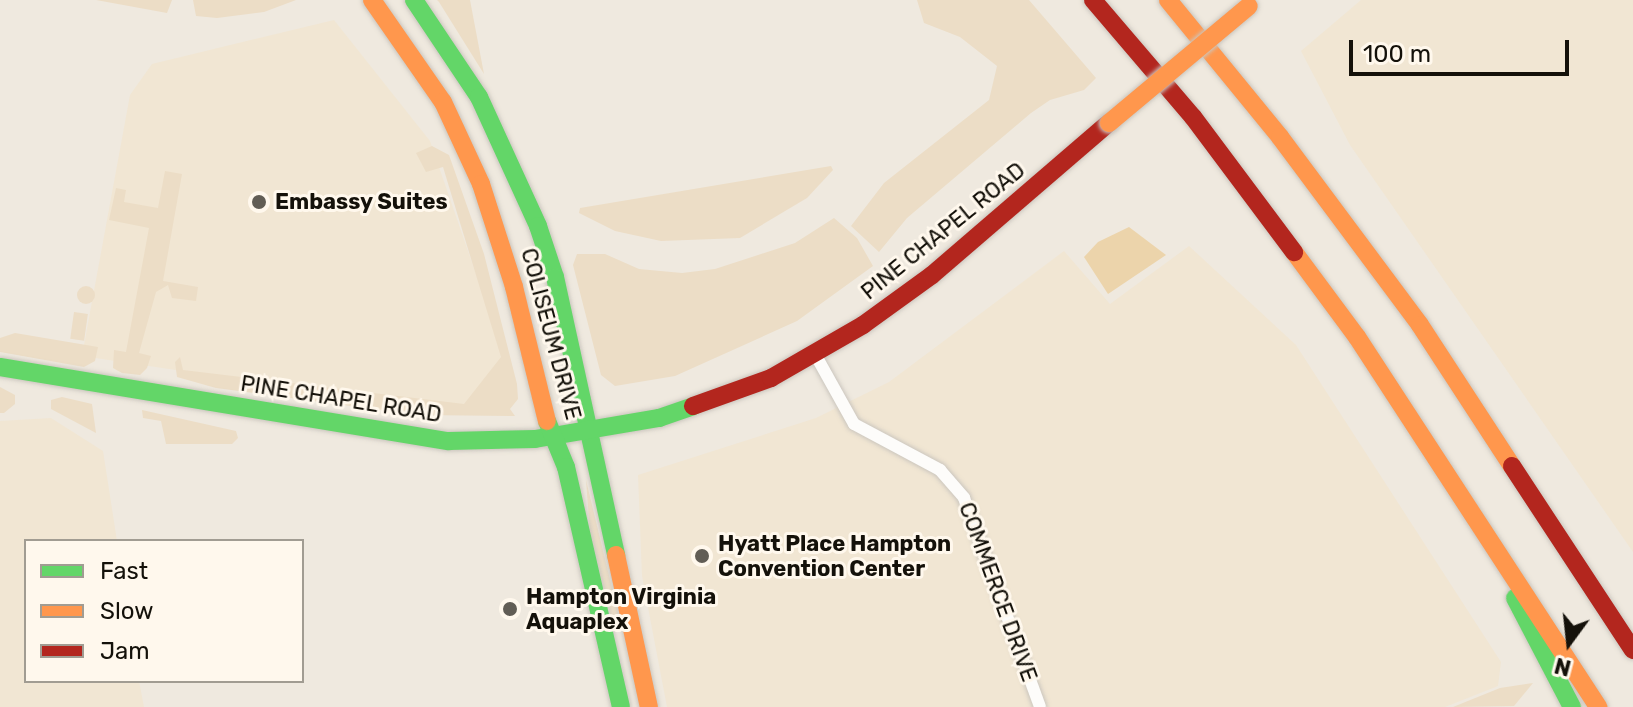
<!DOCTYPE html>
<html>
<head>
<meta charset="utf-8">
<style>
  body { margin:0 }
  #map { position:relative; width:1633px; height:707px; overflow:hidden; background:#efe9df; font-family:Rubik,sans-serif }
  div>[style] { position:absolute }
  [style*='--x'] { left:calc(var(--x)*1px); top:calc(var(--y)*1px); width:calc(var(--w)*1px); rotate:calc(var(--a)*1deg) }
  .built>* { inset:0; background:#f1e6d3 }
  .green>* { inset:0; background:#ecddc6; transform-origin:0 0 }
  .round { border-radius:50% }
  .water>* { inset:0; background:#ecd4ab }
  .roads { filter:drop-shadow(0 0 2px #cbc6be) drop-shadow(0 0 2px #cbc6be) }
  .street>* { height:12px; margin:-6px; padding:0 6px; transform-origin:6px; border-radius:6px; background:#fdfcfa }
  .fast>* { height:18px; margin:-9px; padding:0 9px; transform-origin:9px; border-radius:9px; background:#63d668 }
  .slow>* { height:18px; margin:-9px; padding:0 9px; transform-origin:9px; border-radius:9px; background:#ff974d }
  .jam>* { height:18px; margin:-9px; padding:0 9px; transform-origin:9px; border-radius:9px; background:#b3261e }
  .bridges { filter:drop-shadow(0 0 2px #cbc6be) drop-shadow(0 0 2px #cbc6be) }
  .slow-bridge>* { height:18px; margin:-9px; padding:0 9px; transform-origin:9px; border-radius:9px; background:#ff974d }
  .dots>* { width:22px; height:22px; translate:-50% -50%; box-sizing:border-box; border:4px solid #fff8ed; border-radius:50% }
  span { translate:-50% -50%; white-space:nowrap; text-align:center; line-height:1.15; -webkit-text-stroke:6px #fff8ed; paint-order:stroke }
  .poi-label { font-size:22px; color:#14110a; font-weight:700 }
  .left { translate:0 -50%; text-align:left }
  .street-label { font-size:22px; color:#14110a }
  .legend { position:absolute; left:24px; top:539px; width:280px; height:144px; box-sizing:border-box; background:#fff8ed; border:2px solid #a19c92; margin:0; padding:10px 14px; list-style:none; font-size:24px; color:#14110a }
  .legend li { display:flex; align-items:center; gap:16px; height:40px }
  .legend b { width:40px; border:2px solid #a19c92 }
  .north { position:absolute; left:1529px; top:603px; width:80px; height:80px; -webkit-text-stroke:6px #fff8ed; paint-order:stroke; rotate:195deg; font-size:22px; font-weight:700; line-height:32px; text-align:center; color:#14110a }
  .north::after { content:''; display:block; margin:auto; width:28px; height:36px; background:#14110a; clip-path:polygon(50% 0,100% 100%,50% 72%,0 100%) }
  .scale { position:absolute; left:1349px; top:40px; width:220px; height:36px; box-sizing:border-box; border:4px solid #14110a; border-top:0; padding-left:10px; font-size:24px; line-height:28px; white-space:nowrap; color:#14110a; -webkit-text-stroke:6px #fff8ed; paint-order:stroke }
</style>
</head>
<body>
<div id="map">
  <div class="built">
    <i style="clip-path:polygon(1361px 0,1633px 0,1633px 552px,1350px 145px,1301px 51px)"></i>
    <i style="clip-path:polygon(334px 20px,430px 141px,506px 361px,465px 413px,82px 356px,130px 95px,152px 64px)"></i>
    <i style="clip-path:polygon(1189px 246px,1296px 345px,1501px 662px,1498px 686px,1445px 707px,667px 707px,642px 576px,638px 475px,816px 418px,889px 382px,1064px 251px,1110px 304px)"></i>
    <i style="clip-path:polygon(51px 418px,103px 451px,117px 541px,26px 541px,26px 681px,139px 681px,144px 707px,0 707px,0 421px)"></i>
  </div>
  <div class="green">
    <i style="clip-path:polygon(96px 0,172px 0,167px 13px)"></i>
    <i style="clip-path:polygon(193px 0,296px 0,264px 12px,217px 18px,196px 16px)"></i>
    <i style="clip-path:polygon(437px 0,470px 0,484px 74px,439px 2px)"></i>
    <i style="clip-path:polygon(917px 0,1029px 0,1096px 78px,1084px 90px,1050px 100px,1031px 113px,907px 218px,879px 252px,851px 226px,884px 183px,989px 100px,997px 66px,960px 37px,924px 23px)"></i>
    <i style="clip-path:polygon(432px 146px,449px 155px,484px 254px,517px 384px,518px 399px,510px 409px,515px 416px,418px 415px,216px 388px,177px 377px,175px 362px,180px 357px,183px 370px,464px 404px,501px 357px,443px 167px,426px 172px,416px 153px)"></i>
    <i style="clip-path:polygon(831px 166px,833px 170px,807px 198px,740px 238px,661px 241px,615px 231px,579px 213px,580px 208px)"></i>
    <i style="clip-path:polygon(165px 171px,182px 174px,163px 281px,198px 287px,196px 301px,172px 298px,168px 285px,156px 292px,139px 353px,151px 356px,147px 368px,140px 375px,122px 373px,113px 368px,114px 350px,126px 352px,149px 228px,109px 220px,116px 188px,126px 190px,124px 202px,158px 208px)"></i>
    <i style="clip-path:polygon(834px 218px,857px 238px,873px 266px,797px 321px,675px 376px,615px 386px,601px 375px,573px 265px,577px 254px,605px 254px,639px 269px,682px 273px,715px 269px,795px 243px)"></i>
    <i class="round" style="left:77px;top:286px;width:18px;height:18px"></i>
    <i style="left:74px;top:312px;width:14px;height:27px;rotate:8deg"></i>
    <i style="clip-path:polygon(15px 333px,98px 347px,95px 361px,84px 367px,0 352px,0 338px)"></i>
    <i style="clip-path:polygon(0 387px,15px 395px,15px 404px,4px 413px,0 413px)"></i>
    <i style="clip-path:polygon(62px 397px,92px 404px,96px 433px,51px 409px,51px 400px)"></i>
    <i style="clip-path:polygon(142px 410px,236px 431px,238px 438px,232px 444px,166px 444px,161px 421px,143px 418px)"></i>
    <i style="clip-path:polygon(586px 480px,619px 617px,613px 627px,590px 533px)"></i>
    <i style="clip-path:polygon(1533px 683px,1514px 706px,1453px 707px,1500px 688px)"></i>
  </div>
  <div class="water">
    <i style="clip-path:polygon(1129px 227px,1166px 255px,1108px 294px,1084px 257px,1098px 242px)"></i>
  </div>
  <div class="roads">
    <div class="street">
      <i style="--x:815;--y:354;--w:80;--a:60.9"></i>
      <i style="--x:854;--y:424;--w:98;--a:28.1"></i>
      <i style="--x:940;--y:470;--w:37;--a:49"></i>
      <i style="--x:964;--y:498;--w:222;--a:70"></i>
    </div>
    <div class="fast">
      <i style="--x:414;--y:0;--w:117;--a:56.2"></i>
      <i style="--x:479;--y:97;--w:142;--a:65.4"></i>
      <i style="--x:538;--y:226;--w:54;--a:71.6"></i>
      <i style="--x:555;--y:277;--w:285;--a:77.6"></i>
      <i style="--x:0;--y:367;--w:455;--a:9.4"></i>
      <i style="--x:449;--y:441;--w:86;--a:-1.3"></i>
      <i style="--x:535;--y:439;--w:126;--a:-9.6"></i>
      <i style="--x:659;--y:418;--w:36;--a:-19"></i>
      <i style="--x:547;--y:421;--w:50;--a:67.6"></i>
      <i style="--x:566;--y:467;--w:246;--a:77.1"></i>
      <i style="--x:1515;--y:598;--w:123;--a:62.4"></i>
    </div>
    <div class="slow">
      <i style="--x:372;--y:0;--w:124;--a:55.2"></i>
      <i style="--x:443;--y:102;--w:90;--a:65.1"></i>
      <i style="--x:481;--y:184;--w:108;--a:72.2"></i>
      <i style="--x:514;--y:287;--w:138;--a:76.2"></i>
      <i style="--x:1168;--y:0;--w:177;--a:50.7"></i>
      <i style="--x:1280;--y:137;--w:234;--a:53.3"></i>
      <i style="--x:1420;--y:325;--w:168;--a:56.9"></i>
      <i style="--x:1294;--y:252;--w:106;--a:53.5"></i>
      <i style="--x:1357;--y:337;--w:442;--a:56.9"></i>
      <i style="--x:616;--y:555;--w:156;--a:77.8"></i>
    </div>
    <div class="jam">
      <i style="--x:1093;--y:0;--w:154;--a:49.5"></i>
      <i style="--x:1193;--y:117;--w:169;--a:53.2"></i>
      <i style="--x:693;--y:406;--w:83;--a:-19.7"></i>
      <i style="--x:771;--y:378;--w:106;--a:-29.9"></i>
      <i style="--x:863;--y:325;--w:85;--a:-35.9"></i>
      <i style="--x:932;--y:275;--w:233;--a:-40.7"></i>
      <i style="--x:1512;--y:466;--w:220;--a:56.7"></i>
    </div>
  </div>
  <div class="bridges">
    <div class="slow-bridge">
      <i style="--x:1109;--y:123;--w:182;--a:-39.9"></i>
    </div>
  </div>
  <div class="dots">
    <i style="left:259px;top:202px;background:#615d55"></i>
    <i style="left:702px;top:556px;background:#615d55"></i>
    <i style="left:510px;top:609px;background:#615d55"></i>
  </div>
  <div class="poi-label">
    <span class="left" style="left:275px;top:202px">Embassy Suites</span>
    <span class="left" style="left:718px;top:556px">Hyatt Place Hampton<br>Convention Center</span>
    <span class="left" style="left:526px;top:609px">Hampton Virginia<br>Aquaplex</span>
  </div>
  <div class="street-label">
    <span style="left:943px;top:231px;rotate:-39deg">PINE CHAPEL ROAD</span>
    <span style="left:551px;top:334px;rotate:75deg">COLISEUM DRIVE</span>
    <span style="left:341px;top:399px;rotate:9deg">PINE CHAPEL ROAD</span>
    <span style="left:998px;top:592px;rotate:70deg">COMMERCE DRIVE</span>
  </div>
  <ul class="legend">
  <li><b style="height:10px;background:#63d668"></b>Fast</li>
  <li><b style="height:10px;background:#ff974d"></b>Slow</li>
  <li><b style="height:10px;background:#b3261e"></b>Jam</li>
  </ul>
  <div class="north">N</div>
  <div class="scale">100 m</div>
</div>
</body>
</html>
